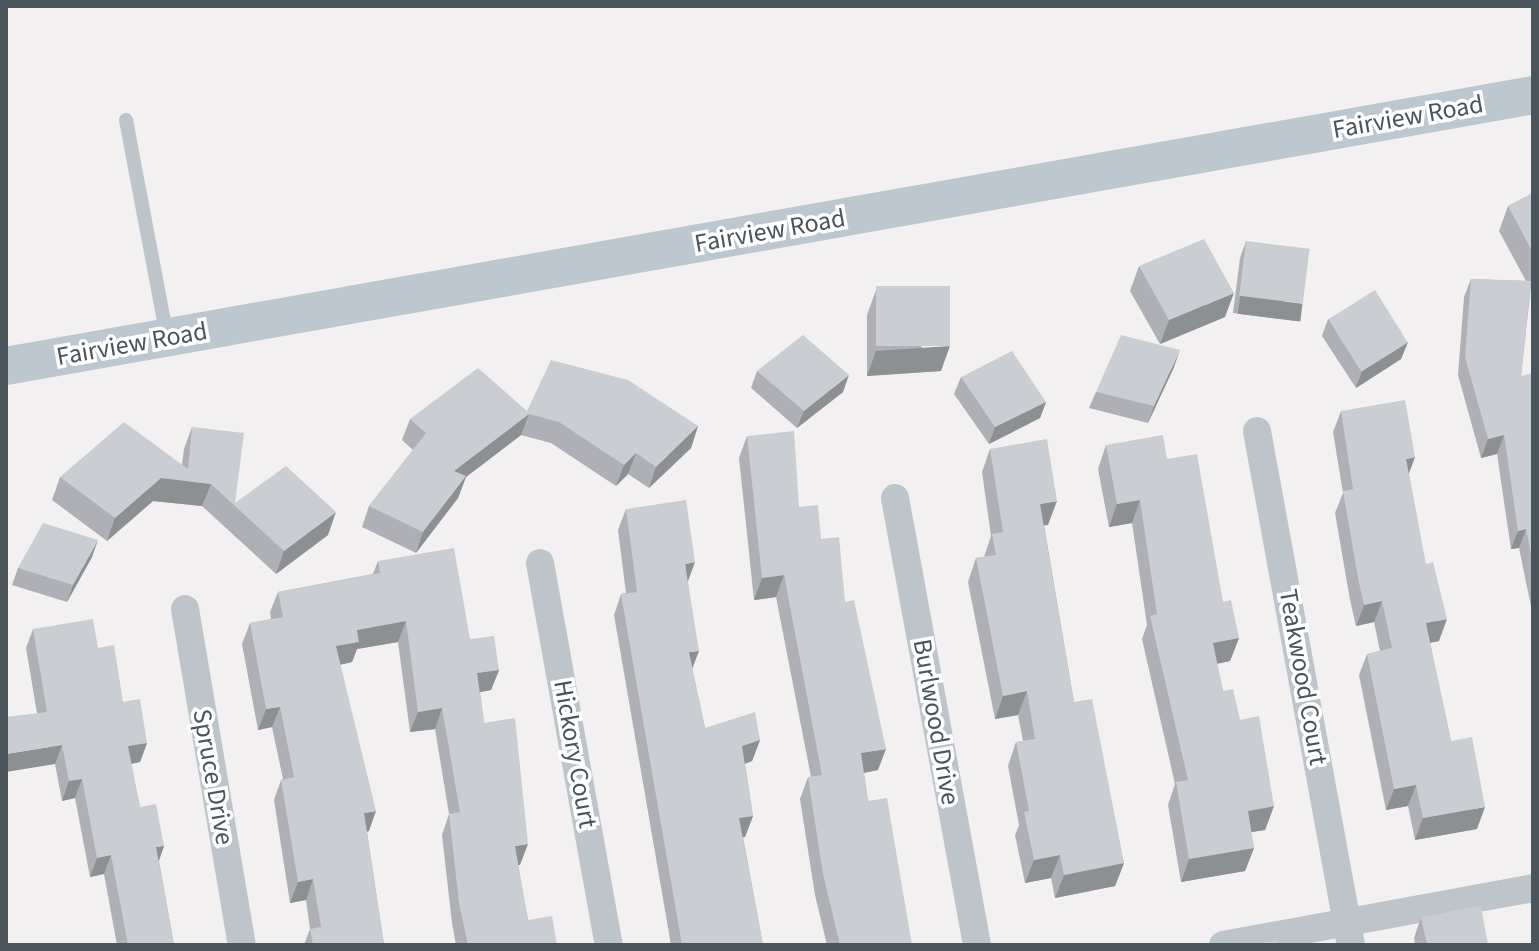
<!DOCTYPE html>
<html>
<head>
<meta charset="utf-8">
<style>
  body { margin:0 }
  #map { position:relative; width:1539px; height:951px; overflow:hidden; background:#f2f0f0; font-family:"Source Sans 3",sans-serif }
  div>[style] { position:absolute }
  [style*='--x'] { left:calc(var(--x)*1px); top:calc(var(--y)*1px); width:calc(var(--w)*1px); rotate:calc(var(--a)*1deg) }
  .service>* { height:14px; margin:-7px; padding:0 7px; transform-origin:7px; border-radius:7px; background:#bdc5cb }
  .minor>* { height:28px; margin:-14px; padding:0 14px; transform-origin:14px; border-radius:14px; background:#bdc5cb }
  .secondary>* { height:38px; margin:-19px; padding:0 19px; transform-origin:19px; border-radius:19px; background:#bdc7d0 }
  .wall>* { inset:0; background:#aeb0b5 }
  .shaded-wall>* { inset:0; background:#8d9093; transform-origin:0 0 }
  .building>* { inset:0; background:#cacdd2; transform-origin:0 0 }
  span { translate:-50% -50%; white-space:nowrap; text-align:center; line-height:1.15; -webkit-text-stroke:7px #fff; paint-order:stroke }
  .street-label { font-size:26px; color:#49545b }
  .frame { position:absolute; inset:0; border:8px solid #49545b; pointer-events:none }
</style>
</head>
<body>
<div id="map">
  <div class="service">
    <i style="--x:126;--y:120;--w:222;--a:79.3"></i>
  </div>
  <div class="minor">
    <i style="--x:1257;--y:431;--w:523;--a:79.64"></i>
    <i style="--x:895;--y:498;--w:454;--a:79.6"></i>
    <i style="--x:540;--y:563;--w:388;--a:79.8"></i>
    <i style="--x:185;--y:609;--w:341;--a:80.4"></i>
    <i style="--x:1223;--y:945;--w:315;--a:-10.4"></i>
  </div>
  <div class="secondary">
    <i style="--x:6;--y:366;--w:1551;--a:-10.06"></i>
  </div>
  <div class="wall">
    <i style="clip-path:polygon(1533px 193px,1533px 283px,1531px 285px,1521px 376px,1533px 377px,1533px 616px,1519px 548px,1511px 549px,1497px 454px,1481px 458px,1458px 375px,1464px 297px,1471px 279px,1526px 281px,1499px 231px,1508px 206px)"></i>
    <i style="clip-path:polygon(1246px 241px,1296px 321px,1233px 313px,1240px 258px)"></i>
    <i style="clip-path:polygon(1139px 266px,1225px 317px,1160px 344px,1130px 291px)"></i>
    <i style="clip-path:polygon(876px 290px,941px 371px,867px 376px,867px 315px)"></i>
    <i style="clip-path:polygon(1328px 319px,1408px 342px,1401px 359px,1356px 388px,1322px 336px)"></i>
    <i style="clip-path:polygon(1174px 367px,1148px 423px,1089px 408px,1096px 392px)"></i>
    <i style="clip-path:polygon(757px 371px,843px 392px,797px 428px,751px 388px)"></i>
    <i style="clip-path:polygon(961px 377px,1046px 402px,1040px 418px,989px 444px,954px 394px)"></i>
    <i style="clip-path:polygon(527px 411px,698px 426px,691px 448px,649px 488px,628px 474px,616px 486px,551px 443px,521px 435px,466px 477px,458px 498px,416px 553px,362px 527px,369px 506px,413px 450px,402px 440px,410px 419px)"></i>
    <i style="clip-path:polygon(1341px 411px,1409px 474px,1439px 641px,1430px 643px,1451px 741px,1477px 829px,1415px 840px,1408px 806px,1386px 810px,1359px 675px,1367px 654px,1380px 651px,1374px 622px,1356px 626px,1350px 600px,1335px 513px,1343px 493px,1333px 432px)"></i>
    <i style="clip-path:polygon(192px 427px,235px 503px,328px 535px,276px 574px,202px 506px,153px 501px,107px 541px,52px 500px,60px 477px,182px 465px,184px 449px)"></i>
    <i style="clip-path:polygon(747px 436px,821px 539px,845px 602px,878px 770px,864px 773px,868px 801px,912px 945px,827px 945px,815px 895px,800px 799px,808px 777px,811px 777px,776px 597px,754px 600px,739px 458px)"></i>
    <i style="clip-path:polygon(1106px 445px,1167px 459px,1223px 602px,1239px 638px,1230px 661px,1217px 664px,1223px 691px,1240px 720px,1274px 806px,1265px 830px,1251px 832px,1254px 848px,1245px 871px,1181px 882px,1168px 805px,1175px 784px,1142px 639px,1147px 625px,1132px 523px,1109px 527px,1098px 469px)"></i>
    <i style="clip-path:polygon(990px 449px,1048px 525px,1044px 525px,1074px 702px,1124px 863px,1115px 886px,1055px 898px,1051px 878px,1025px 883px,1015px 835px,1019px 825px,1008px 766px,1016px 742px,1023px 741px,1018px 715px,995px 719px,968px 582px,976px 558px,984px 557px,991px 536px,982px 472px)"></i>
    <i style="clip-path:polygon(626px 509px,688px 582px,692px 668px,705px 728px,760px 740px,752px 761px,745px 764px,753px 816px,745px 837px,743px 837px,763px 945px,671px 945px,614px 615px,621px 594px,626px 593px,618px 530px)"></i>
    <i style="clip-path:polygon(92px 557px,67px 602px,12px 585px,18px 568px)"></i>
    <i style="clip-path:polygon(378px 561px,470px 639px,499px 670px,491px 690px,480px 692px,484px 723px,520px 865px,518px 865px,528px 920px,557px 945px,456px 945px,452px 923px,442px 835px,449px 814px,435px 729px,410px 732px,398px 642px,357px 649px,352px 662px,340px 665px,369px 831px,367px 832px,384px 945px,304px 945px,310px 929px,306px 900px,290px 903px,274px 800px,281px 780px,283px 779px,272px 727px,258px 730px,242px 644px,250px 623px,271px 619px,270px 612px,278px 592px,373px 574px)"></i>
    <i style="clip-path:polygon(33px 629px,98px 648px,123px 702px,147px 743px,140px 762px,131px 764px,140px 807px,164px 846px,159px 861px,174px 945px,117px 945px,104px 874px,90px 877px,75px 798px,62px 801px,55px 764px,37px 713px,26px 648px)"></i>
    <i style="clip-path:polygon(1421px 917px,1488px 945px,1415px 945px,1414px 938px)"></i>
  </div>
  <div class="shaded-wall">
    <i style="clip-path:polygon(1234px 293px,1225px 317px,1160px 344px,1169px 320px)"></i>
    <i style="left:1240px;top:296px;width:63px;height:18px;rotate:7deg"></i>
    <i style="clip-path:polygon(1408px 342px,1401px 359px,1356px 388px,1362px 371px)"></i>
    <i style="clip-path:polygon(950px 346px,941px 371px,867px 376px,876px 351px)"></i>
    <i style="clip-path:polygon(1180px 350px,1174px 367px,1148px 423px,1154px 406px)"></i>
    <i style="clip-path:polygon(849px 375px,843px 392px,797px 428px,804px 411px)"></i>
    <i style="clip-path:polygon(1046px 402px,1040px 418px,989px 444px,995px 427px)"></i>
    <i style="clip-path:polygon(529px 414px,521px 435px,466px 477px,458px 498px,416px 553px,423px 532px,454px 471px)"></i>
    <i style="clip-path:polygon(698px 426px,691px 448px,649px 488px,656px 467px)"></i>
    <i style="clip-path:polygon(1504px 435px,1497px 454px,1481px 458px,1488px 439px)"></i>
    <i style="clip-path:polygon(636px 453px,628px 474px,616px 486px,624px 465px)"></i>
    <i style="clip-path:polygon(1415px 457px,1407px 479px,1406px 459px)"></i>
    <i style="clip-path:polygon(161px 478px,211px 484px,202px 506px,153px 501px,107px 541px,115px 518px)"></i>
    <i style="clip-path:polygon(1140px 500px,1132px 523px,1109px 527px,1117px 504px)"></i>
    <i style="clip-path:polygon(1057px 501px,1048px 525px,1032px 527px,1040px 504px)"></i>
    <i style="clip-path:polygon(336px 512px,328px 535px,276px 574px,284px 551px)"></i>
    <i style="clip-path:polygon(1526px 529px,1519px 548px,1511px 549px,1518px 531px)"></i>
    <i style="clip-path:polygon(98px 540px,92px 557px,67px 602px,73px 585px)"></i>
    <i style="clip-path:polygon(695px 562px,687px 584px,685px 564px)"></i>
    <i style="clip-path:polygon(784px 575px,776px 597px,754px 600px,762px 578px)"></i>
    <i style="clip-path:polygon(1382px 601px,1374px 622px,1356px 626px,1364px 605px)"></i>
    <i style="clip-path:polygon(1447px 619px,1439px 641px,1418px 645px,1426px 623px)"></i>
    <i style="clip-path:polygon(406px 621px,398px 642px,357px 649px,352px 662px,328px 667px,336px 646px,357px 630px)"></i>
    <i style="clip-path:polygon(1239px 638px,1230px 661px,1205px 666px,1213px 643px)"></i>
    <i style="clip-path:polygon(699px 651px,691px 672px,689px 652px)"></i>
    <i style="clip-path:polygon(499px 670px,491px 690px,470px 694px,477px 673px)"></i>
    <i style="clip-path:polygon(1027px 691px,1018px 715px,995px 719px,1003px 696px)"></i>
    <i style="clip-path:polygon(280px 707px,272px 727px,258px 730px,266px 709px)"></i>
    <i style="clip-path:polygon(442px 708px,435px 729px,410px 732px,418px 712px)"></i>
    <i style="clip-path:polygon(760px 740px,752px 761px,735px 767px,742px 746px)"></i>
    <i style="clip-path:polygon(147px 743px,140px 762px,121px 766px,128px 746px)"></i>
    <i style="clip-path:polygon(62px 745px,55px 764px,6px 772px,6px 754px)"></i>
    <i style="clip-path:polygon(886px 749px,878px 770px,853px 775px,861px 753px)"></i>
    <i style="clip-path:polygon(82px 779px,75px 798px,62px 801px,69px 781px)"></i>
    <i style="clip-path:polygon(1416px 785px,1408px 806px,1386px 810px,1394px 789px)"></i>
    <i style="clip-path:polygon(1274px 806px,1265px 830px,1239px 834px,1248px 811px)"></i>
    <i style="clip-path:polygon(1485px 807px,1477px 829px,1415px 840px,1423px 818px)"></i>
    <i style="clip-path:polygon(376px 811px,369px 831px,357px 834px,364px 813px)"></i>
    <i style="clip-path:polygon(753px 816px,745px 837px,731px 839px,739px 818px)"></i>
    <i style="clip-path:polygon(528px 844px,520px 865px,507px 867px,515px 846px)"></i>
    <i style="clip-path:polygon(164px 846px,157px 865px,156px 847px)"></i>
    <i style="clip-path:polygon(1254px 848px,1245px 871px,1181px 882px,1189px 859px)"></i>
    <i style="clip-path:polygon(111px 855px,104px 874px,90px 877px,97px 858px)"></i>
    <i style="clip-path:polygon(1060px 855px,1051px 878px,1025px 883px,1034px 860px)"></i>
    <i style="clip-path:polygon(1124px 863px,1115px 886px,1055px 898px,1064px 875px)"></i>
    <i style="clip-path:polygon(313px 879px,306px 900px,290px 903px,298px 882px)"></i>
  </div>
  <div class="building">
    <i style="clip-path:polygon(1533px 193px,1533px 253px,1508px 206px)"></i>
    <i style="clip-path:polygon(1204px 239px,1234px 293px,1169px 320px,1139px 266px)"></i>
    <i style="left:1246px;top:241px;width:64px;height:55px;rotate:7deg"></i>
    <i style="clip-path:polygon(1471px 279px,1531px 281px,1521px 376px,1532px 373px,1533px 377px,1533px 564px,1526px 529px,1518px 531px,1504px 435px,1488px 439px,1465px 357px)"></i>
    <i style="left:950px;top:286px;width:60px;height:74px;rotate:90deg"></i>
    <i style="left:1375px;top:290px;width:62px;height:55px;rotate:58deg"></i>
    <i style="clip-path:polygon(803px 335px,849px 375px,804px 411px,757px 371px)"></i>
    <i style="clip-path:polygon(1121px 335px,1180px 350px,1154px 406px,1096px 392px)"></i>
    <i style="clip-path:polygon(1012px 351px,1046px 402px,995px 427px,961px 377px)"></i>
    <i style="clip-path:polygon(551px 360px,628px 380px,698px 426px,656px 467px,636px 453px,624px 465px,559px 422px,529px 414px,454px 471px,466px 476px,423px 532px,369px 506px,426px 433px,410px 419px,478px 368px,527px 411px)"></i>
    <i style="clip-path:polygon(1405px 400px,1415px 457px,1406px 459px,1426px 564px,1433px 562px,1447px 619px,1426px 623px,1451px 741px,1472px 737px,1485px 807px,1423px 818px,1416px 785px,1394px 789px,1367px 654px,1392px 648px,1382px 601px,1364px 605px,1358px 578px,1343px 491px,1353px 489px,1341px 411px)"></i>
    <i style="clip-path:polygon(124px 422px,188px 469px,192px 427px,244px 433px,235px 503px,286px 466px,336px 512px,284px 551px,211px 484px,161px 478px,115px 518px,60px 477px)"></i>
    <i style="clip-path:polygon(794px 431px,799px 507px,818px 505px,821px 539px,839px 537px,845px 602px,854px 600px,886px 749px,861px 753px,868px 801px,887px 798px,912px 945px,840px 945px,823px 874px,808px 777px,822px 775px,784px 575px,762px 578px,747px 436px)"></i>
    <i style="clip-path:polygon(1163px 435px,1167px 459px,1197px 454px,1223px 602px,1231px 600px,1239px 638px,1213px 643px,1223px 691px,1233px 689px,1240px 720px,1259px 716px,1274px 806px,1248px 811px,1254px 848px,1189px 859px,1176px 782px,1188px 780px,1150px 616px,1157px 614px,1140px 500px,1117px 504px,1106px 445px)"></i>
    <i style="clip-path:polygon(1047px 439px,1057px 501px,1040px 504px,1074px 702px,1092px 699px,1124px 863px,1064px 875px,1060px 855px,1034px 860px,1024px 812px,1029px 811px,1016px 742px,1035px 739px,1027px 691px,1003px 696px,976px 558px,996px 555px,992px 534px,1003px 532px,990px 449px)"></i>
    <i style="clip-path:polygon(686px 500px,695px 562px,685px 564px,699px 651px,689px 652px,705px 728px,755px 712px,760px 740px,742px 746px,753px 816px,739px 818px,763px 945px,682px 945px,621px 594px,637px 592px,626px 509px)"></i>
    <i style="clip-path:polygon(43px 523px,98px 540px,73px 585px,18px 568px)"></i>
    <i style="clip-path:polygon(454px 548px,470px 639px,494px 636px,499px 670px,477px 673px,484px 723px,515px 718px,528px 844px,515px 846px,528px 920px,552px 916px,557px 945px,468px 945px,459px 903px,449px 814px,460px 812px,442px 708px,418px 712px,406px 621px,357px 630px,359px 642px,336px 646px,376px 811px,364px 813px,384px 945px,313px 945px,310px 929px,321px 927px,313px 879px,298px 882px,281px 780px,294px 777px,280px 707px,266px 709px,250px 623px,283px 617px,278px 592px,380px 573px,378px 561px)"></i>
    <i style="clip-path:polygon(93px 619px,98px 648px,114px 645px,123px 702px,140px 699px,147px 743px,128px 746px,140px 807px,156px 804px,164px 846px,156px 847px,174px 945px,128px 945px,111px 855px,97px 858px,82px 779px,69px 781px,62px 745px,6px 754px,6px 717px,47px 712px,33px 629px)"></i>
    <i style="clip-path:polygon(1481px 906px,1488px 945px,1427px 945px,1421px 917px)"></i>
    <i style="clip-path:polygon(1278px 940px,1278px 945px,1252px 945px)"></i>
  </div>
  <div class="street-label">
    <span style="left:1408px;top:117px;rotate:-10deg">Fairview Road</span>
    <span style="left:770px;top:231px;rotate:-10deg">Fairview Road</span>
    <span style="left:132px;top:344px;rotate:-10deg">Fairview Road</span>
    <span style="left:1303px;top:677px;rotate:80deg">Teakwood Court</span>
    <span style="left:936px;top:722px;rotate:80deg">Burlwood Drive</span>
    <span style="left:575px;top:754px;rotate:80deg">Hickory Court</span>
    <span style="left:213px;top:777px;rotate:80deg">Spruce Drive</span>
  </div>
  <div class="frame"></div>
</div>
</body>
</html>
